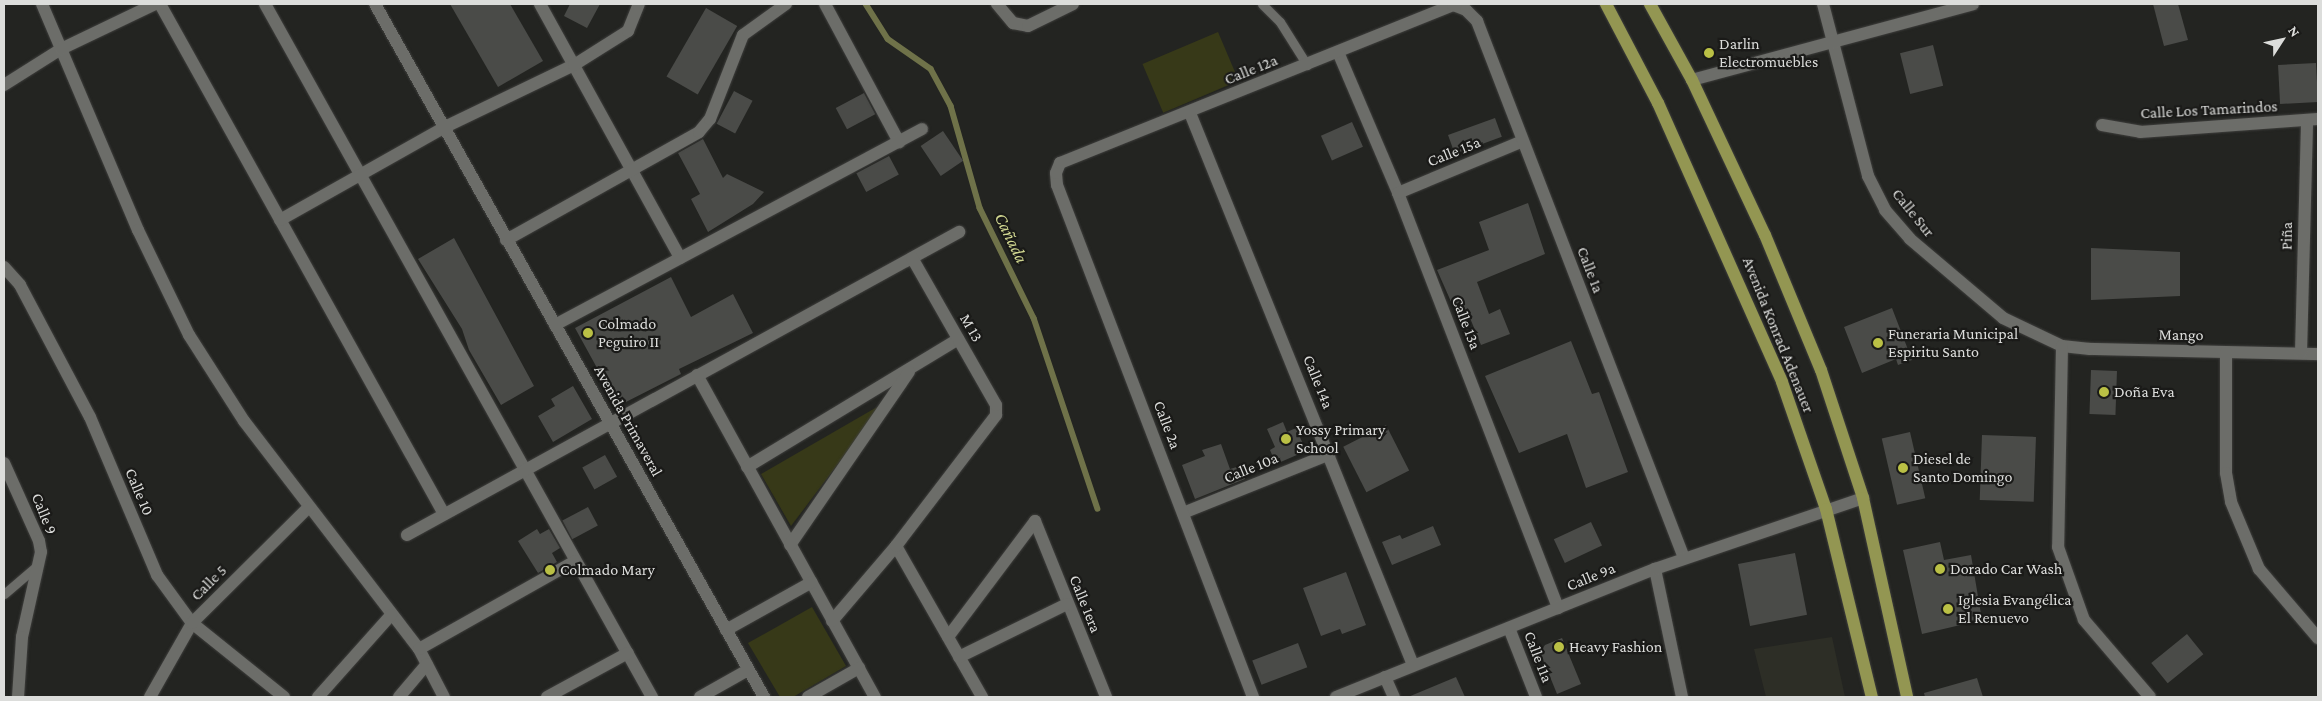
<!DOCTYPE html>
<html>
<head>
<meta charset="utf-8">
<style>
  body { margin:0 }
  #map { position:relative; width:2322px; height:701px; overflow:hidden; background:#232421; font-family:"Crimson Pro",serif }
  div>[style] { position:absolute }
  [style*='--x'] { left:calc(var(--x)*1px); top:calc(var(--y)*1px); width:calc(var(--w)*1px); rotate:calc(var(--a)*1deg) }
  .built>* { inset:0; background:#2d2e26 }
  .green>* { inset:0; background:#373918; transform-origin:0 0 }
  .stream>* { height:5.5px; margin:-2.75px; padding:0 2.75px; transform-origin:2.75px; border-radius:2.75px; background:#6f7249 }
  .building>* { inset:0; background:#4a4b48; transform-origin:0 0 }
  .roads { filter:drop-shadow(0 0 1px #3f3f3d) drop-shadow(0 0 1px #3f3f3d) }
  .lane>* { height:9px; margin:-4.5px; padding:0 4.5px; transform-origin:4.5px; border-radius:4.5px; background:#6c6d69 }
  .street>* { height:12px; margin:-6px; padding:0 6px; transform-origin:6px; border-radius:6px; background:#6c6d69 }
  .secondary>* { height:12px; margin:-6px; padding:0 6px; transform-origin:6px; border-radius:6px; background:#6c6d69 }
  .primary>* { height:12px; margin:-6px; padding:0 6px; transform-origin:6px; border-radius:6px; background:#939652 }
  .dots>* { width:14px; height:14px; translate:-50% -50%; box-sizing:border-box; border:2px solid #1a1a18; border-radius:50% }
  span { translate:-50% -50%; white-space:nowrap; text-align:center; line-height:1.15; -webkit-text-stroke:4.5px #1a1a18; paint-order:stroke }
  .poi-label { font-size:16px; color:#dcdddb }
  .left { translate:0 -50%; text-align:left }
  .street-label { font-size:16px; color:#dcdddb }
  .water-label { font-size:18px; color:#d1d791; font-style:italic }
  .frame { position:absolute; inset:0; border:5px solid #dcdddb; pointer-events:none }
  .north { position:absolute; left:2257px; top:15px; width:50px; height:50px; -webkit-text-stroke:4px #1a1a18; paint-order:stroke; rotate:55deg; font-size:14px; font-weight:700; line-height:20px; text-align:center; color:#dcdddb }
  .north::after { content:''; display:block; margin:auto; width:18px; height:22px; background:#dcdddb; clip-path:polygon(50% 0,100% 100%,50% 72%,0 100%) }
</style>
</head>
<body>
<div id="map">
  <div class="built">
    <i style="clip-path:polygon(1832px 637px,1845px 697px,1766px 697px,1754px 649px)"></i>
  </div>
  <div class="green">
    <i style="left:1218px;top:32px;width:53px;height:82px;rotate:67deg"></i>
    <i style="clip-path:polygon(884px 403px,791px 526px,761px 474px)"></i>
    <i style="clip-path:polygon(812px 607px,846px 666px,793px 697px,780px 697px,748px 643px)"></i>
  </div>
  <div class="stream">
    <i style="--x:866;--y:4;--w:41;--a:57.8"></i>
    <i style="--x:888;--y:39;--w:52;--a:34.9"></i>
    <i style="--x:931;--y:69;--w:42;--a:61.6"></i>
    <i style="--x:951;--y:106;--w:106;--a:74.1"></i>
    <i style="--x:980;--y:208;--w:123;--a:63.9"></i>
    <i style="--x:1034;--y:318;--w:201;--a:71.5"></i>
  </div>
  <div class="building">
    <i style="clip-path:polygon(450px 4px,510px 4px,543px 61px,498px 87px)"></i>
    <i style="clip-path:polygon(570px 4px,600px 4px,587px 28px,564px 16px)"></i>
    <i style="clip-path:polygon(2153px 4px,2178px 4px,2188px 40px,2164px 46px)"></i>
    <i style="left:706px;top:8px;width:36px;height:79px;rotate:30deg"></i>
    <i style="left:1933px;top:45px;width:42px;height:34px;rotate:76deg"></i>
    <i style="left:2316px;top:63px;width:39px;height:38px;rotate:87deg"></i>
    <i style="left:734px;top:91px;width:21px;height:37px;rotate:28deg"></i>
    <i style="left:864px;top:93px;width:24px;height:32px;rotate:62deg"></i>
    <i style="left:1495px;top:118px;width:20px;height:50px;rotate:70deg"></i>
    <i style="left:1352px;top:122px;width:27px;height:34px;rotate:66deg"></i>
    <i style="left:943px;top:131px;width:36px;height:27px;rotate:56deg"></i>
    <i style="clip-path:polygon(703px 139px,723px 178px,727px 174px,764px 192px,753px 204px,708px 232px,691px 199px,700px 194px,678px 153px)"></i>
    <i style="left:889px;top:156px;width:21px;height:37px;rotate:62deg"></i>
    <i style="clip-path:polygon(1528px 203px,1545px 254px,1477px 282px,1489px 314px,1500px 309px,1510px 334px,1481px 345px,1470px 318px,1460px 322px,1437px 270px,1489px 250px,1479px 222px)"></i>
    <i style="clip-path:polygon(454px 238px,534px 386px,501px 405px,469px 350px,462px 329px,418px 259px)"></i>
    <i style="clip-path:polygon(2091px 248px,2180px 252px,2180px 296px,2091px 300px)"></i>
    <i style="clip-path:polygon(671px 277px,691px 317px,733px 294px,753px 333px,679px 369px,681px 374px,618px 406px,575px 328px)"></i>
    <i style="clip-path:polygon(1892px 308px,1912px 360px,1898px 365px,1896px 359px,1862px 373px,1844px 327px)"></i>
    <i style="clip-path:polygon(1571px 341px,1592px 394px,1599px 392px,1628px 472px,1586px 488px,1567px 434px,1519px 453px,1485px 376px)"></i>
    <i style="left:2091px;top:370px;width:26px;height:44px;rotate:2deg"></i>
    <i style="clip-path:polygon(573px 386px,592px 419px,553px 442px,538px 416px,555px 406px,551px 399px)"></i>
    <i style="clip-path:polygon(1283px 422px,1287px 432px,1296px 428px,1306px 451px,1276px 464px,1270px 450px,1275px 447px,1267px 429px)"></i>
    <i style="left:1386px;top:425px;width:51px;height:48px;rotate:63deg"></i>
    <i style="left:1910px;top:432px;width:68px;height:29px;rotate:77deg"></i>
    <i style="left:1982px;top:435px;width:54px;height:65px;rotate:2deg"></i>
    <i style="clip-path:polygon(1221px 444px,1230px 469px,1240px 466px,1245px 479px,1195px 499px,1182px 465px,1205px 456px,1202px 450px)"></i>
    <i style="left:605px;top:455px;width:25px;height:26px;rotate:61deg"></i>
    <i style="left:588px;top:507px;width:21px;height:29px;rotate:62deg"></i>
    <i style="left:1591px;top:522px;width:26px;height:41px;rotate:65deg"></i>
    <i style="clip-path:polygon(1433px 526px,1441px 545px,1392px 565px,1382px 542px,1400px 535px,1402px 539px)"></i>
    <i style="clip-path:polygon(537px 529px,540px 534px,549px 529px,560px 548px,552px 553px,557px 562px,538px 573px,518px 541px)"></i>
    <i style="clip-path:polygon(1940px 542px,1944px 560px,1971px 555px,1982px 620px,1922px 634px,1903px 550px)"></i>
    <i style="left:1795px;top:553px;width:63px;height:58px;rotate:79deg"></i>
    <i style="clip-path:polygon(1346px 572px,1366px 625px,1342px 634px,1340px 629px,1321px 636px,1303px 588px)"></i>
    <i style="left:2187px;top:634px;width:26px;height:46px;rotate:51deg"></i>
    <i style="clip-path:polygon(1562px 638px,1581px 684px,1557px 694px,1540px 652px,1545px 645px)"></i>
    <i style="left:1298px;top:643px;width:26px;height:49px;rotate:69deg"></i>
    <i style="clip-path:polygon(1456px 677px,1465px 697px,1408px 697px)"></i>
    <i style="clip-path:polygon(1977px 678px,1983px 697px,1925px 697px,1924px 693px)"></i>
  </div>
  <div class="roads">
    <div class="lane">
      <i style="--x:1262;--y:4;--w:25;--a:45"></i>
      <i style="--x:1280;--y:22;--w:51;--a:57.9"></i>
      <i style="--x:4;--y:594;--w:45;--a:-40.5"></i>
    </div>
    <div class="street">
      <i style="--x:42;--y:4;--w:246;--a:67"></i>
      <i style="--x:138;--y:230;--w:117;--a:64.1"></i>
      <i style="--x:189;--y:335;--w:102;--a:57.4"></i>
      <i style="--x:244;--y:421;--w:287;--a:52.5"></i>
      <i style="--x:419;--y:649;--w:54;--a:62.5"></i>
      <i style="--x:160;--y:4;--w:584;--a:60.89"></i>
      <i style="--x:265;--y:4;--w:794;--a:60.82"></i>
      <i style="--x:540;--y:4;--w:290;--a:61.1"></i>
      <i style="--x:825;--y:4;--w:157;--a:61.8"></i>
      <i style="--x:997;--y:4;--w:25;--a:50"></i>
      <i style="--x:1013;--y:23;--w:15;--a:11"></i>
      <i style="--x:1028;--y:26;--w:50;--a:-26.1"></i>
      <i style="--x:1823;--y:4;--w:178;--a:75.3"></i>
      <i style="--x:1868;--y:176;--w:38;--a:63"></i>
      <i style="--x:1885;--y:210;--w:38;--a:49"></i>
      <i style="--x:1910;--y:239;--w:122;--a:40.3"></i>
      <i style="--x:2003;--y:318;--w:65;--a:25.4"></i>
      <i style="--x:2062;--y:346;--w:28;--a:6"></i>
      <i style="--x:2090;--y:349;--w:228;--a:1.3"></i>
      <i style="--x:1338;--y:52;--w:153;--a:66.9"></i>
      <i style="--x:1398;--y:193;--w:445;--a:68.9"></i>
      <i style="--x:1692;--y:80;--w:291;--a:-15.1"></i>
      <i style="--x:4;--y:85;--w:67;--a:-32.3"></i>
      <i style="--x:61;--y:49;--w:104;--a:-25.6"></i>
      <i style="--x:1190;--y:113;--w:595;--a:68"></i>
      <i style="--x:2102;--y:125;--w:39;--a:10"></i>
      <i style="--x:2140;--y:132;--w:178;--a:-4.2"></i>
      <i style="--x:1398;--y:193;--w:135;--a:-22.6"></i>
      <i style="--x:280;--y:220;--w:189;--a:-29.4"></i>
      <i style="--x:445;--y:127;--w:143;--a:-25.7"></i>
      <i style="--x:574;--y:65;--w:64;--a:-32.2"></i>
      <i style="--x:628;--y:31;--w:29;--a:-68"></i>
      <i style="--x:506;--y:240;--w:221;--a:-29.2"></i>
      <i style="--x:699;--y:132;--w:17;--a:-50"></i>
      <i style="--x:710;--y:119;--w:90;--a:-68.6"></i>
      <i style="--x:743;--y:35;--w:53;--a:-35.8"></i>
      <i style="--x:4;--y:267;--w:24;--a:48"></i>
      <i style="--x:20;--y:285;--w:149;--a:62.1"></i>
      <i style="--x:90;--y:417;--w:172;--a:67"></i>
      <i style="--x:157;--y:575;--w:59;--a:53.9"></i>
      <i style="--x:192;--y:623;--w:118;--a:38.8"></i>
      <i style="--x:555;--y:325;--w:416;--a:-28.1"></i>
      <i style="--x:2062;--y:346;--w:201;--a:91.1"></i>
      <i style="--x:2058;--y:547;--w:77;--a:70.4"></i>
      <i style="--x:2084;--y:620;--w:101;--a:49.4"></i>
      <i style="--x:2226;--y:352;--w:121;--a:90"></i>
      <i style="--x:2226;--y:473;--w:29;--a:80"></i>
      <i style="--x:2231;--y:502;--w:73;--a:67.3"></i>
      <i style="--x:2259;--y:569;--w:91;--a:49.5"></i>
      <i style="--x:2301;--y:353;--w:233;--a:-88.5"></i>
      <i style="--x:697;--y:375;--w:368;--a:61.1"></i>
      <i style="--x:4;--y:463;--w:85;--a:65.8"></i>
      <i style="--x:39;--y:541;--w:11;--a:80"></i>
      <i style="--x:41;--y:552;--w:87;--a:102.6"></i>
      <i style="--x:22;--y:637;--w:60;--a:93.8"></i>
      <i style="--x:747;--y:467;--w:247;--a:-31.2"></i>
      <i style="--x:1183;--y:513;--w:158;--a:-21.9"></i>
      <i style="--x:407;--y:535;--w:630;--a:-28.76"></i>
      <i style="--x:790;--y:545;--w:210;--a:-55.5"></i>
      <i style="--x:896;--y:546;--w:174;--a:60.3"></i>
      <i style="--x:1655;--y:569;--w:131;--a:78.1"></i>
      <i style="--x:832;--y:621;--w:99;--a:-49.5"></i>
      <i style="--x:896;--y:546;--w:165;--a:-52.6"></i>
      <i style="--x:996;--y:415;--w:10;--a:-90"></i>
      <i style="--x:996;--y:405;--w:169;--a:-119.7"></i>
      <i style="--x:1509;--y:628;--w:74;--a:68.6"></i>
      <i style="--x:726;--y:630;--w:98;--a:-29.2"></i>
      <i style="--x:948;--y:637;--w:145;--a:-53.1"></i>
      <i style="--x:1035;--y:521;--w:190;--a:68"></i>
      <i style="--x:419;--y:649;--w:179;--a:-29.4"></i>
      <i style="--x:959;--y:657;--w:120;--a:-26.1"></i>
      <i style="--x:1385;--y:677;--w:22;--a:66"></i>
      <i style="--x:150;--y:697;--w:85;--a:-60.4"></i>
      <i style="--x:192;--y:623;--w:165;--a:-44.8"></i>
      <i style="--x:318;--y:697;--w:110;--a:-48.3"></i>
      <i style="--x:399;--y:697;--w:43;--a:-49.7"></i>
      <i style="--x:547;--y:697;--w:92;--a:-28.5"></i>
      <i style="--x:700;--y:697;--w:55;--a:-29.4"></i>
      <i style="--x:808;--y:697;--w:59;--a:-29.6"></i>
      <i style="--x:1253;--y:697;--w:548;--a:-110.95"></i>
      <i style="--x:1057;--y:185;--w:12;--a:-95"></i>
      <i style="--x:1056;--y:173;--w:11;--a:-68"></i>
      <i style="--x:1060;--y:163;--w:424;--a:-21.9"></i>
      <i style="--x:1453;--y:5;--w:14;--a:21"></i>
      <i style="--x:1466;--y:10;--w:16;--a:45"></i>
      <i style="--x:1477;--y:21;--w:576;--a:68.92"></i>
      <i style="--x:1336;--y:697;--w:344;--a:-21.9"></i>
      <i style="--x:1655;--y:569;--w:220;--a:-18.8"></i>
    </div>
    <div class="secondary">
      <i style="--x:375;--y:4;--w:795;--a:60.69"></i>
    </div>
    <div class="primary">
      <i style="--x:1606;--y:4;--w:112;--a:62.3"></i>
      <i style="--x:1658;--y:103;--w:305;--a:66"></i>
      <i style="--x:1782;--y:382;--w:134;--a:70.9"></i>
      <i style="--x:1826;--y:509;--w:194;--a:76.3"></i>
      <i style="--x:1650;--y:4;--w:87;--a:61.1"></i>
      <i style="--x:1692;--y:80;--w:171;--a:64.8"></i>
      <i style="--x:1765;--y:235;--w:146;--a:67.5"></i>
      <i style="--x:1821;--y:370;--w:135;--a:71.8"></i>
      <i style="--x:1863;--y:498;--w:204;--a:77.5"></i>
    </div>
  </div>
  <div class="dots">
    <i style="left:1709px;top:53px;background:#bac045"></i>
    <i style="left:588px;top:333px;background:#bac045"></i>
    <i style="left:1878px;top:343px;background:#bac045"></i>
    <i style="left:2104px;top:392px;background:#bac045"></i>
    <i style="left:1286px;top:439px;background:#bac045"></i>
    <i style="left:1903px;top:468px;background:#bac045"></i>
    <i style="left:1940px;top:569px;background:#bac045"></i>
    <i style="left:550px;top:570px;background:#bac045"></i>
    <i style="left:1948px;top:609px;background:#bac045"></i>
    <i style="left:1559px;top:647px;background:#bac045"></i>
  </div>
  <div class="poi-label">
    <span class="left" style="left:1719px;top:53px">Darlin<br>Electromuebles</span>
    <span class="left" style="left:598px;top:333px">Colmado<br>Peguiro II</span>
    <span class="left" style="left:1888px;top:343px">Funeraria Municipal<br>Espiritu Santo</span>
    <span class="left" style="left:2114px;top:392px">Doña Eva</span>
    <span class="left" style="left:1296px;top:439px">Yossy Primary<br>School</span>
    <span class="left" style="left:1913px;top:468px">Diesel de<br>Santo Domingo</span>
    <span class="left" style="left:1950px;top:569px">Dorado Car Wash</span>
    <span class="left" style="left:560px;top:570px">Colmado Mary</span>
    <span class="left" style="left:1958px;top:609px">Iglesia Evangélica<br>El Renuevo</span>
    <span class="left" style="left:1569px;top:647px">Heavy Fashion</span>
  </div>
  <div class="street-label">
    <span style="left:1251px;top:70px;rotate:-22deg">Calle 12a</span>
    <span style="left:2209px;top:110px;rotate:-3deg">Calle Los Tamarindos</span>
    <span style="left:1454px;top:152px;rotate:-22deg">Calle 15a</span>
    <span style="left:1913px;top:213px;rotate:51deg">Calle Sur</span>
    <span style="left:2287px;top:236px;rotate:-89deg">Piña</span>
    <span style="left:1590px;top:270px;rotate:69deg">Calle 1a</span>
    <span style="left:1466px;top:323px;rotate:69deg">Calle 13a</span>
    <span style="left:971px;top:328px;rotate:60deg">M 13</span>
    <span style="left:1778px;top:335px;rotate:68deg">Avenida Konrad Adenauer</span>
    <span style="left:2181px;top:335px;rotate:1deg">Mango</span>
    <span style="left:1318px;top:382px;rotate:68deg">Calle 14a</span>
    <span style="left:628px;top:421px;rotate:61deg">Avenida Primaveral</span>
    <span style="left:1167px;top:425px;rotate:69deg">Calle 2a</span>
    <span style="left:1251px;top:468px;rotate:-22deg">Calle 10a</span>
    <span style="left:139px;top:492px;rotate:67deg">Calle 10</span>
    <span style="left:44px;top:514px;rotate:68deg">Calle 9</span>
    <span style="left:1591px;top:577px;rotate:-22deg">Calle 9a</span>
    <span style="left:209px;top:583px;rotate:-45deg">Calle 5</span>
    <span style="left:1085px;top:604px;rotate:68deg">Calle 1era</span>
    <span style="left:1538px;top:657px;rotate:69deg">Calle 11a</span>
  </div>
  <div class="water-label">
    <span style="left:1011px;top:238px;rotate:64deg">Cañada</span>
  </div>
  <div class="frame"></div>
  <div class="north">N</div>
</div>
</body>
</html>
